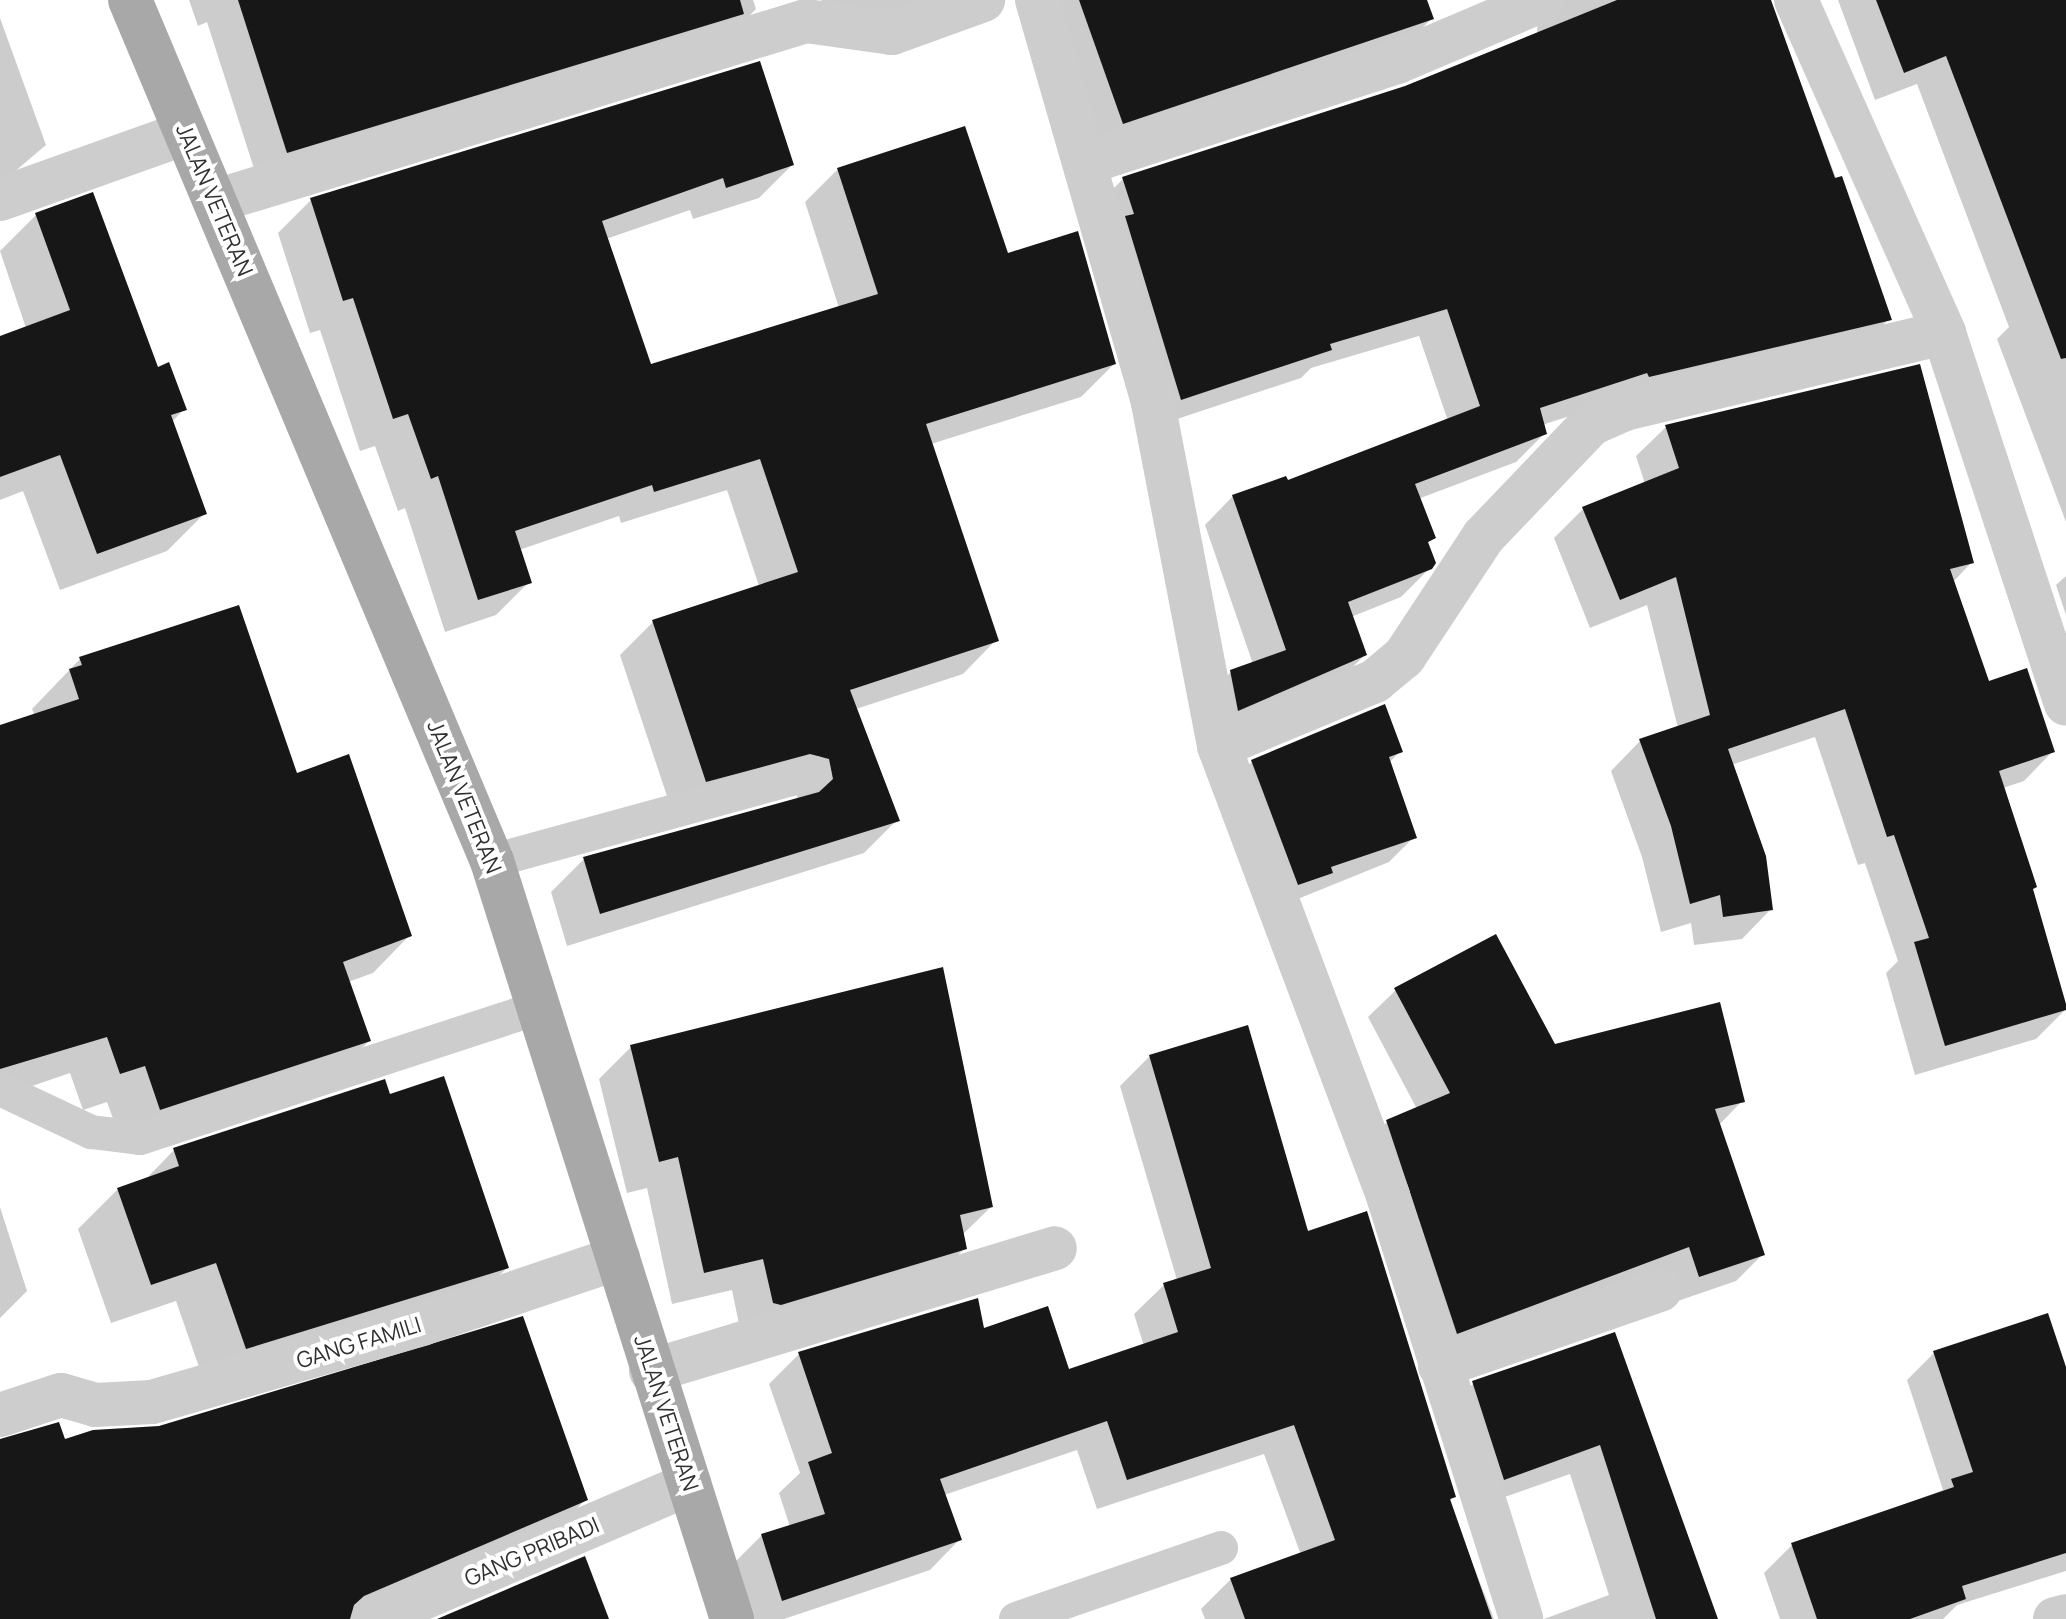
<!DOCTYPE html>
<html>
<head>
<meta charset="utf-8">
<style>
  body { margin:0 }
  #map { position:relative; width:2066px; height:1619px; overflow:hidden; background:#fff; font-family:Manrope,sans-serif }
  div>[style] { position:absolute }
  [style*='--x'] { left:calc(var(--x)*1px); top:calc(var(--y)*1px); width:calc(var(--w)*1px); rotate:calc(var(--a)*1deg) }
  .shadow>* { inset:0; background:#0003 }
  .building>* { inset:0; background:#171717 }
  .lane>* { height:34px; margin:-17px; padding:0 17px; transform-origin:17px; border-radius:17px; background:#cdcdcd }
  .street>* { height:44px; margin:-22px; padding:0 22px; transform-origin:22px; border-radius:22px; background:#cdcdcd }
  .primary>* { height:44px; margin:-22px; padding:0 22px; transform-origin:22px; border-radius:22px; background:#a8a8a8 }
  span { translate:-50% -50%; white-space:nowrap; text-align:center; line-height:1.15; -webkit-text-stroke:8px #fff; paint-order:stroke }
  .street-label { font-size:22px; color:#303030 }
</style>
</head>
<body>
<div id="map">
  <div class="shadow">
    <i style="clip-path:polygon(189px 0,753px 0,756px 9px,726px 39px,258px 181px,207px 22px,198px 26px)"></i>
    <i style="clip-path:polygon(821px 0,983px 0,832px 31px)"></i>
    <i style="clip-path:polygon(1028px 0,1425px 0,1432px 18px,1404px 47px,1095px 151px)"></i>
    <i style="clip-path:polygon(1502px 0,1760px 0,1771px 5px,1889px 319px,1861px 347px,1619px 400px,1542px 425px,1544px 434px,1516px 462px,1418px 499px,1433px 538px,1426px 544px,1430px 568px,1401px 597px,1351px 617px,1365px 655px,1336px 683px,1210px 738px,1203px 700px,1231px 672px,1253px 664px,1205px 525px,1233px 496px,1287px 483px,1448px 421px,1419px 336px,1311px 368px,1301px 378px,1153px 427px,1095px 207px,1123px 179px,1407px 87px,1537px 33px,1538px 18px)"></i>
    <i style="clip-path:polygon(1838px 0,2066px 0,2066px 522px,1997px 339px,2009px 327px,1917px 84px,1875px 100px)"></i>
    <i style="clip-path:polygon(0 18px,46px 145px,0 184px)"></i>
    <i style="clip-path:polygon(792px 165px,759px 198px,693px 219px,690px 210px,606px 239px,650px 367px,839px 308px,805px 202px,838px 169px,1006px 256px,1114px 364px,1081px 397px,931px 444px,996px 640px,963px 674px,856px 709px,897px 820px,864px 853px,567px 946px,551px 892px,584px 859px,798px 800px,796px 792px,673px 814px,620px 655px,653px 622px,759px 586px,727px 490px,621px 523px,619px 516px,519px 550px,529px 582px,496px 615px,445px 632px,405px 508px,398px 511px,375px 446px,360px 451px,320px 330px,310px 333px,278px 233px,311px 200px)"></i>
    <i style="clip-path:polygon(36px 215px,184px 409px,172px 422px,204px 514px,167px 551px,60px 590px,23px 491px,0 500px,0 338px,26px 328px,0 251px)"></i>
    <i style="clip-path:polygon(1666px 427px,1972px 562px,1953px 582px,1988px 684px,2053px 751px,2024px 781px,2003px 788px,2066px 1009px,2036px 1039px,1915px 1075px,1886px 973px,1898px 961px,1865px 863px,1858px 865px,1815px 737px,1731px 765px,1771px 909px,1742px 939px,1694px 945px,1691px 923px,1661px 932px,1642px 857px,1611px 771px,1640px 741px,1678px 728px,1647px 605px,1590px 628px,1554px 538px,1583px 509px,1645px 484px,1636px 456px)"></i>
    <i style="clip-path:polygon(2066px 576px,2066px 615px,2056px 585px)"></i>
    <i style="clip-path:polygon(80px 659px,296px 775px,410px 935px,373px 973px,348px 982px,369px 1041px,332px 1078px,123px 1146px,107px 1102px,83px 1110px,70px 1073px,0 1097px,0 727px,35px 716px,32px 709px)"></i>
    <i style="clip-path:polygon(1400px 751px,1389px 763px,1414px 837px,1389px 862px,1273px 909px,1227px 786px,1252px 762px)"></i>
    <i style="clip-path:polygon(1396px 990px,1554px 1046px,1742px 1101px,1719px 1125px,1763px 1254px,1736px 1281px,1672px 1303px,1430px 1359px,1360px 1149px,1387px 1122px,1417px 1109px,1368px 1017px)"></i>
    <i style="clip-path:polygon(631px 1047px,991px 1207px,962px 1235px,965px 1248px,933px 1280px,741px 1334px,732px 1290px,672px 1304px,647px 1188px,627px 1193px,599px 1079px)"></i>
    <i style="clip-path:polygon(1150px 1056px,1307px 1233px,1454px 1496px,1449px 1502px,1494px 1619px,1205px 1619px,1201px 1609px,1231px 1579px,1301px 1555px,1264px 1454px,1097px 1509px,1077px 1450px,944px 1495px,959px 1540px,930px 1570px,784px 1619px,749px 1619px,732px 1565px,762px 1535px,790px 1527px,779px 1493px,800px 1473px,769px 1384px,799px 1354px,983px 1331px,1068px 1372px,1144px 1346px,1134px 1314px,1164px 1285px,1177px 1280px,1120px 1086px)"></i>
    <i style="clip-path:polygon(174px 1150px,507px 1268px,467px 1307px,206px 1387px,176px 1301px,111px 1323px,78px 1229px,118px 1189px,144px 1181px)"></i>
    <i style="clip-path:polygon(0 1207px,27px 1291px,0 1318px)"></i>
    <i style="clip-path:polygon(1614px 1334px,1715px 1619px,1544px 1619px,1609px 1595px,1570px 1474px,1474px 1508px,1444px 1413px,1474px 1383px)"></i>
    <i style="clip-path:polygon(1934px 1353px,2066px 1374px,2066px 1571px,1957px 1605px,1943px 1619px,1780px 1619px,1764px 1573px,1792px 1545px,1943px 1490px,1907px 1380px)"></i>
    <i style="clip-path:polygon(0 1441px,63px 1441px,586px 1499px,550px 1536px,356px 1619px,0 1619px)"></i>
  </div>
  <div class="building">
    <i style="clip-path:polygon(238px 0,740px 0,744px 14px,287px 153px)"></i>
    <i style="clip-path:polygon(1079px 0,1427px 0,1434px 19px,1123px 124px)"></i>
    <i style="clip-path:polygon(1617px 0,1771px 0,1835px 178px,1842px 176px,1892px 320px,1649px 377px,1647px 373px,1540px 408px,1547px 434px,1415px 484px,1436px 538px,1428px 542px,1436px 563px,1432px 569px,1348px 602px,1367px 655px,1238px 711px,1230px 670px,1286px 650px,1232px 495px,1286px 476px,1288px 480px,1480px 406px,1447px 309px,1330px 344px,1332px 350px,1181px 400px,1125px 216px,1134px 214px,1122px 177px,1405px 86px)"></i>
    <i style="clip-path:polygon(1876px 0,2066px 0,2066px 358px,2061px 359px,1946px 56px,1904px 73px)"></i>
    <i style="clip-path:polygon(760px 61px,794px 165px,726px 188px,723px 178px,602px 221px,651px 364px,878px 294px,837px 168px,965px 126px,1008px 253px,1078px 231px,1116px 364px,926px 424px,999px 641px,850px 690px,900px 821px,600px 914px,583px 857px,819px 792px,833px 779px,829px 759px,810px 754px,706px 782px,652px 620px,798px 572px,760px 459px,654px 492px,652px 485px,515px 531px,532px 583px,478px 600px,438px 476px,431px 479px,408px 414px,393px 419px,353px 298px,343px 301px,310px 198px)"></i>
    <i style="clip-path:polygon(93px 192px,158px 367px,169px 362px,187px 410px,171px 415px,207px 514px,97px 554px,60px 455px,0 477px,0 336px,70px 310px,35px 213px)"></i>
    <i style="clip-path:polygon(1920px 364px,1974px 563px,1950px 569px,1989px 681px,2027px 668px,2055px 752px,1999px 771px,2037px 887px,2033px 889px,2066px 1004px,2066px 1010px,1945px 1046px,1914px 942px,1929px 938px,1894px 835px,1887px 837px,1845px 709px,1728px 749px,1766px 856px,1773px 910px,1723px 917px,1720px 895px,1690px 904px,1671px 826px,1639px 739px,1710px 715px,1676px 577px,1620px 600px,1582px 507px,1679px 468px,1665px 425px)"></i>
    <i style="clip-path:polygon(239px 605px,297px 773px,349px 754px,412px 936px,343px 962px,371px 1041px,160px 1110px,145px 1066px,120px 1074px,107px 1037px,0 1069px,0 725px,79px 699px,69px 669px,82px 665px,79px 657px)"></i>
    <i style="clip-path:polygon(1385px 704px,1403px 752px,1389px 757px,1417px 838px,1331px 867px,1333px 873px,1298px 885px,1251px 760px)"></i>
    <i style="clip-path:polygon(1496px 934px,1555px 1044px,1720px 1002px,1745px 1102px,1715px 1109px,1765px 1255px,1699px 1277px,1689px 1247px,1457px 1334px,1386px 1120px,1450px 1093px,1394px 988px)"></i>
    <i style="clip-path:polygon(943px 967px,993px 1207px,960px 1215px,967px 1249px,781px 1305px,773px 1303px,763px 1259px,704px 1273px,678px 1157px,659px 1162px,630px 1045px)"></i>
    <i style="clip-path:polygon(1248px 1025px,1308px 1231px,1367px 1211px,1456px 1497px,1450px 1499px,1492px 1619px,1245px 1619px,1230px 1578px,1335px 1540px,1294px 1425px,1127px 1480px,1107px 1421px,940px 1479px,962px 1540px,782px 1601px,761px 1534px,825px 1514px,808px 1462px,832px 1453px,798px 1352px,978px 1298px,984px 1328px,1048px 1306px,1069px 1369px,1178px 1332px,1163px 1283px,1211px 1268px,1149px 1055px)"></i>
    <i style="clip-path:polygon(444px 1076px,509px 1268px,246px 1349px,216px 1263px,151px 1285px,117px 1188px,179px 1166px,173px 1148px,385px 1079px,390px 1094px)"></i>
    <i style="clip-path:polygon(2048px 1313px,2066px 1367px,2066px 1553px,1962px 1586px,1966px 1599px,1910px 1619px,1817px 1619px,1791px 1543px,1954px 1487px,1951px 1479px,1973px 1472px,1933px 1351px)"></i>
    <i style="clip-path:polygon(523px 1316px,588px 1500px,364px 1596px,354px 1605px,350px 1619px,0 1619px,0 1439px,59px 1422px,65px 1439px,93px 1430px,159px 1426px)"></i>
    <i style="clip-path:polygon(1615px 1332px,1718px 1619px,1656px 1619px,1600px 1445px,1504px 1480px,1472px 1381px)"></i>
    <i style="clip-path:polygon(585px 1556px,609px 1619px,437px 1619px)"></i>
  </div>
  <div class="lane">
    <i style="--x:492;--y:861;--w:334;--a:-15.3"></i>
    <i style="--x:0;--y:1089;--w:101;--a:25.3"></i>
    <i style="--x:91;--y:1132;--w:49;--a:7"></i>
    <i style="--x:140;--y:1138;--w:422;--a:-18.1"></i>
    <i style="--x:1016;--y:1619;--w:217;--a:-19.1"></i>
  </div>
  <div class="street">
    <i style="--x:1037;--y:0;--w:419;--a:73.9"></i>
    <i style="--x:1153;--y:403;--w:349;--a:79.1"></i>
    <i style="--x:1219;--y:746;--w:481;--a:69.4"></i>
    <i style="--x:1388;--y:1196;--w:443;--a:72.5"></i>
    <i style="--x:1796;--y:0;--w:364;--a:66"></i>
    <i style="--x:1944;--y:333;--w:390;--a:71.8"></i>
    <i style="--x:1085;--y:163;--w:328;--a:-17.9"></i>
    <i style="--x:1397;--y:62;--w:159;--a:-23"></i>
    <i style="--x:0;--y:199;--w:196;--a:-19.6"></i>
    <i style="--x:216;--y:201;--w:617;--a:-16.97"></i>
    <i style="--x:806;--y:21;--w:87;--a:7.9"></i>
    <i style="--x:892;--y:33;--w:97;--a:-19.9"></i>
    <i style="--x:1219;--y:746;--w:169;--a:-22.6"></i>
    <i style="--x:1375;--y:681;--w:38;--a:-40"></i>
    <i style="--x:1404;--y:657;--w:144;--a:-56.6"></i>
    <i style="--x:1483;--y:537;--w:156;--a:-46.3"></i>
    <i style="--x:1591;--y:424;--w:36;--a:-24"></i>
    <i style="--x:1624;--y:409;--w:329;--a:-13.4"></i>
    <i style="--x:1440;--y:1366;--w:233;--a:-19.1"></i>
    <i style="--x:651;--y:1371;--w:422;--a:-16.9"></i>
    <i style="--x:0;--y:1415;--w:64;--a:-18.2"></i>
    <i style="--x:61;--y:1395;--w:35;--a:16"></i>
    <i style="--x:95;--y:1405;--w:57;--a:-3"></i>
    <i style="--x:152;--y:1402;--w:281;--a:-16.1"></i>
    <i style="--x:422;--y:1324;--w:207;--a:-18.6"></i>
    <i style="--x:374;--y:1619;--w:343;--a:-23.2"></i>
    <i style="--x:2055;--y:1619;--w:11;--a:-15"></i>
  </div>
  <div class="primary">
    <i style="--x:130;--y:0;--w:934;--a:67.2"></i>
    <i style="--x:492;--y:861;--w:795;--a:72.43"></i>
  </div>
  <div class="street-label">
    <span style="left:214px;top:200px;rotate:67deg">JALAN VETERAN</span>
    <span style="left:464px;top:797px;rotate:68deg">JALAN VETERAN</span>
    <span style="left:359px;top:1343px;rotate:-17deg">GANG FAMILI</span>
    <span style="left:666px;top:1413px;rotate:72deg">JALAN VETERAN</span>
    <span style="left:532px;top:1552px;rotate:-23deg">GANG PRIBADI</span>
  </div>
</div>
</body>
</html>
